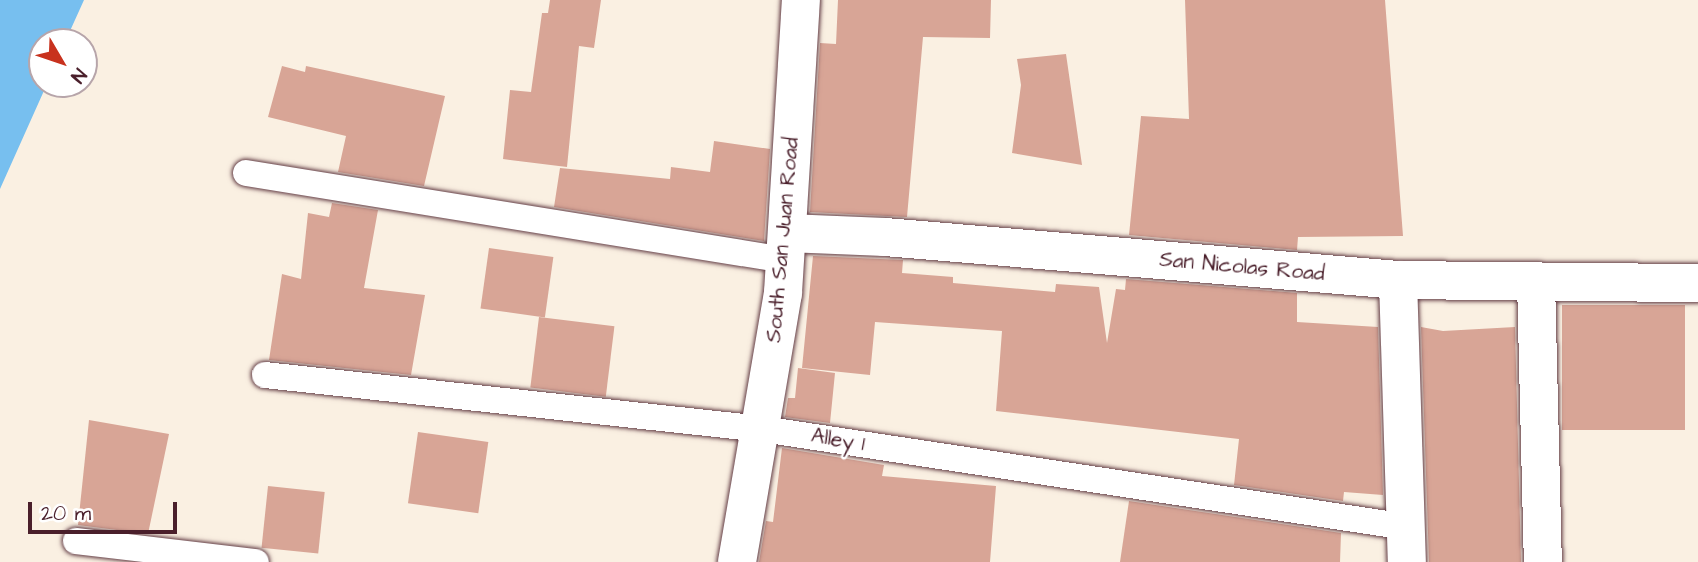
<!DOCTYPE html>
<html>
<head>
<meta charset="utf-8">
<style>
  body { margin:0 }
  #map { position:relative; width:1698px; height:562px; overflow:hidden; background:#faf0e2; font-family:"Architects Daughter",sans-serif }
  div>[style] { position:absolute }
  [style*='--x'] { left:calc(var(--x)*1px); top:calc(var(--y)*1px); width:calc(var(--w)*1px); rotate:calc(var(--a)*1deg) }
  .water>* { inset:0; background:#77bfef }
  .building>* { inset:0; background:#d8a596; transform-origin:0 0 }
  .roads { filter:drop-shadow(0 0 2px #643e46) drop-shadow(0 0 2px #643e46) }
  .service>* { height:26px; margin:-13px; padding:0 13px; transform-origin:13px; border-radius:13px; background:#fff }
  .minor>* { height:38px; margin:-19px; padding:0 19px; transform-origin:19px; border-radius:19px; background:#fff }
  span { translate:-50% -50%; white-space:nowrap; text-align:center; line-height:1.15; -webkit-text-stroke:5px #fff; paint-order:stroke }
  .street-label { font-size:21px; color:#4a1f2b }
  .north { position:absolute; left:28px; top:28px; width:70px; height:70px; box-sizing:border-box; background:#fff; border:2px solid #b7a5aa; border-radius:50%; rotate:129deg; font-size:19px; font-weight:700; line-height:28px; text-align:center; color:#4a1f2b }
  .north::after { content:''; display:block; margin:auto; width:24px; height:32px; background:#c8321e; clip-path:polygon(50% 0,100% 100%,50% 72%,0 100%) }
  .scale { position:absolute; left:28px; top:502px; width:149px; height:32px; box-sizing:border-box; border:4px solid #4a1f2b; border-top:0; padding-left:9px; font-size:21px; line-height:24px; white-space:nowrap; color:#4a1f2b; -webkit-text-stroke:5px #fff; paint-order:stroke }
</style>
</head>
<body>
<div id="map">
  <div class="water">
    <i style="clip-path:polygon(0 0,84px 0,65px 42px,42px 42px,42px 84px,47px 84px,0 189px)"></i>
  </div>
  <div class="building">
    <i style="clip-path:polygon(550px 0,601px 0,594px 48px,579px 46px,567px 167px,503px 159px,510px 90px,531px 92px,542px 13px,548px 13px)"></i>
    <i style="clip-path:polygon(838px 0,991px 0,990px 38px,923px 37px,907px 217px,810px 212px,820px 43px,836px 44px)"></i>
    <i style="clip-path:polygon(1185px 0,1385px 0,1403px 236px,1298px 237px,1297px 250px,1129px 235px,1141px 116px,1189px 119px)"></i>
    <i style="clip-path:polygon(1066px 54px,1082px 165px,1012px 153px,1021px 85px,1017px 59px)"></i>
    <i style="clip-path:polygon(282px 66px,305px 72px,306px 66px,445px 96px,424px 186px,338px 172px,346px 136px,268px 117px)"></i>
    <i style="clip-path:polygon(714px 141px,770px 149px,764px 241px,554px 207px,560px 168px,670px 179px,671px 167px,710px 172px)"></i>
    <i style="clip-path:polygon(332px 203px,378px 210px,364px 288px,425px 295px,411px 375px,269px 360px,282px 274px,301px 279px,308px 213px,329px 217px)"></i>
    <i style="left:489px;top:248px;width:65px;height:61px;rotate:8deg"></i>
    <i style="clip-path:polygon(813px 256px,903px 260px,902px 273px,953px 277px,953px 283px,1055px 292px,1056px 284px,1099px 287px,1107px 343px,1116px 289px,1125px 290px,1126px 279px,1297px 293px,1297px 322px,1378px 327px,1383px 495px,1344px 492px,1343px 501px,1234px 485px,1239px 439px,996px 411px,1002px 331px,875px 322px,870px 375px,802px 368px)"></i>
    <i style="left:1685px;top:305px;width:125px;height:123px;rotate:90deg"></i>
    <i style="left:539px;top:317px;width:76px;height:71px;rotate:7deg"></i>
    <i style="clip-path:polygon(1421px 327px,1443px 331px,1515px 327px,1521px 562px,1429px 562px)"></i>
    <i style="clip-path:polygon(798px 368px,835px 373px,830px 423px,785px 417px,788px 398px,795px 398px)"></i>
    <i style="clip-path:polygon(89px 420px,169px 434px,148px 534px,78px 525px)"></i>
    <i style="left:418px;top:432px;width:71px;height:72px;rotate:8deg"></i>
    <i style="clip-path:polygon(782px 448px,884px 465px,882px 476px,996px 486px,990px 562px,759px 562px,766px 521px,773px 522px)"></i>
    <i style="left:268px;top:486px;width:57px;height:62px;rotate:6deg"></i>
    <i style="clip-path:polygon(1129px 501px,1341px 533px,1340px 562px,1120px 562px)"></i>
  </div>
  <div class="roads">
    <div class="service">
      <i style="--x:246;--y:173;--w:546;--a:9.17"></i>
      <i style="--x:265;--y:375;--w:500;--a:6.2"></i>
      <i style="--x:762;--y:429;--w:652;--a:8.64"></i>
      <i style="--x:76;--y:541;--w:181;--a:6.7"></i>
    </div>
    <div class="minor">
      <i style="--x:787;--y:233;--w:98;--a:2.3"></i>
      <i style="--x:885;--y:237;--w:515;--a:4.79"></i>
      <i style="--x:1398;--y:280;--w:300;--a:0.6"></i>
      <i style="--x:1398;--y:280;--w:282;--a:88.2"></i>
      <i style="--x:1536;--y:281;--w:281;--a:88.6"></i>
      <i style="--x:737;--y:562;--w:273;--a:-80.3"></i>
      <i style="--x:783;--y:293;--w:294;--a:-86.5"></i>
    </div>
  </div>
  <div class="street-label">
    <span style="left:783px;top:240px;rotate:-85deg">South San Juan Road</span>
    <span style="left:1242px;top:267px;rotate:5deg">San Nicolas Road</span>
    <span style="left:838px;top:440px;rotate:9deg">Alley 1</span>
  </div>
  <div class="north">N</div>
  <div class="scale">20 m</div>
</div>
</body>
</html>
